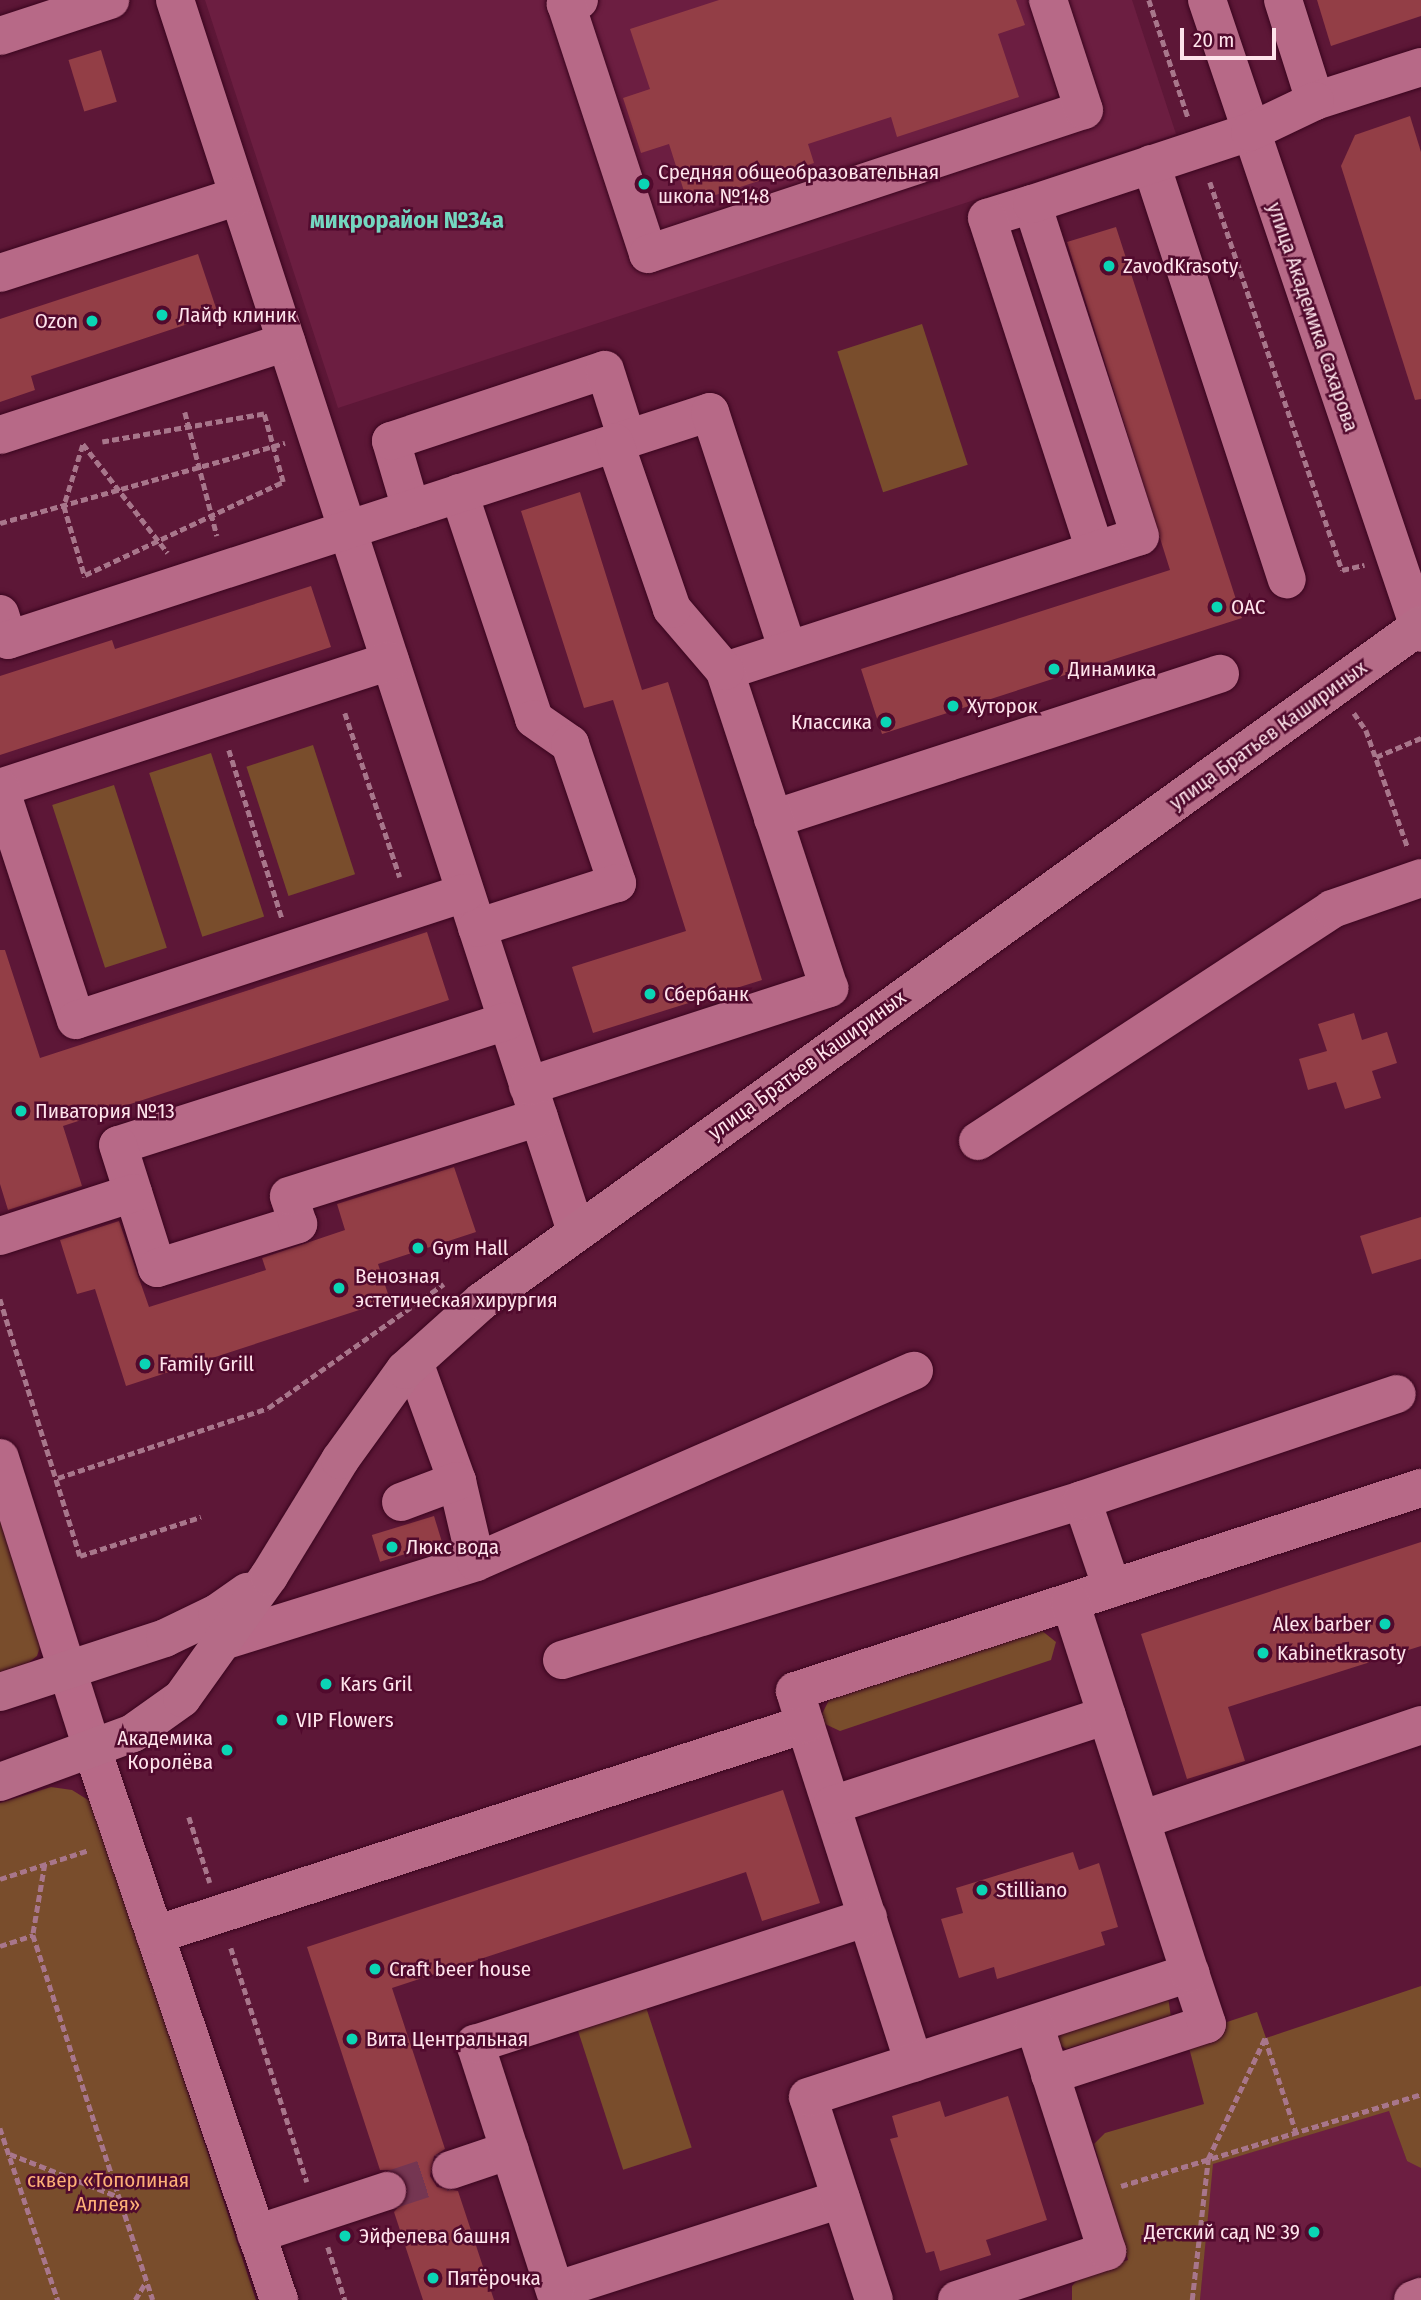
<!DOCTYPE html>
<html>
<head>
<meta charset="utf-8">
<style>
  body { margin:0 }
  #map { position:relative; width:1421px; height:2300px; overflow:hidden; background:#5d1737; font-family:"Fira Sans Condensed",sans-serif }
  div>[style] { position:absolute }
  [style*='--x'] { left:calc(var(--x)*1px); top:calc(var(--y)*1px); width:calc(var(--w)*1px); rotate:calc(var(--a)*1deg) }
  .built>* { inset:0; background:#6c1e41 }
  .green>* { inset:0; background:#794d2c; transform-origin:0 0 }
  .building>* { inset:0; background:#933e46; transform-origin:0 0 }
  .minor-tunnel>* { height:38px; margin-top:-19px; transform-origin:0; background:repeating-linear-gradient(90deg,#753652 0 38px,transparent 0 57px) }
  .path>* { height:4.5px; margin-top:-2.25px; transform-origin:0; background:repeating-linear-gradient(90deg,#a8768b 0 7px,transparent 0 10.5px) }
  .roads { filter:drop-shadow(0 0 2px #39051e) drop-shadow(0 0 2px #39051e) }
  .minor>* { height:38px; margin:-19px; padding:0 19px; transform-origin:19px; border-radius:19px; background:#b76987 }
  .major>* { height:38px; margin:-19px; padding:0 19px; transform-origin:19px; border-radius:19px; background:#b56b87 }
  .dots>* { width:19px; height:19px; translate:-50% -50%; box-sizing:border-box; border:4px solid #510a2d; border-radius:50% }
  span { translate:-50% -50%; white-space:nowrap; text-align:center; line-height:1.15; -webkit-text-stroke:5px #510a2d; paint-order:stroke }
  .poi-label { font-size:21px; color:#fee3eb }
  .left { translate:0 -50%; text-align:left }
  .right { translate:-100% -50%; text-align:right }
  .street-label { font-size:21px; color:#fee3eb }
  .park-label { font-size:21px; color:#fdb077 }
  .quarter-label { font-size:24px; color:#74d7c0; font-weight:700 }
  .scale { position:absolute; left:1180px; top:28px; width:96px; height:32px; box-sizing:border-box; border:4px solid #fee3eb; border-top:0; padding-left:9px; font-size:21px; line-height:24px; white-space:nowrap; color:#fee3eb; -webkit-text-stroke:5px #510a2d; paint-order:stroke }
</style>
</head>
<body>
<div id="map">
  <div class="built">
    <i style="clip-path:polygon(205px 0,1132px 0,1176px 134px,338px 408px)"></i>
    <i style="clip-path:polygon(1390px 2110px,1407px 2161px,1421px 2156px,1421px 2300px,1200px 2300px,1212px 2164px)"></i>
  </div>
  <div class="green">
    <i style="left:922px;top:324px;width:148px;height:89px;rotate:72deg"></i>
    <i style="left:313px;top:745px;width:136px;height:70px;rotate:72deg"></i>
    <i style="left:211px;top:753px;width:172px;height:65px;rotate:72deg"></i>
    <i style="left:114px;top:785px;width:171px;height:65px;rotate:72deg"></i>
    <i style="clip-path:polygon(0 1503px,42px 1641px,37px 1656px,27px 1664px,0 1674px)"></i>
    <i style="clip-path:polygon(1041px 1630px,1056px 1642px,1051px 1660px,840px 1731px,825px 1724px,821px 1716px,829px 1700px)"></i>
    <i style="clip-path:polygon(51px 1787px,72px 1790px,93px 1803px,256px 2300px,0 2300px,0 1803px)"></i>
    <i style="clip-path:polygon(1421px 1986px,1421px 2168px,1407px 2161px,1389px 2111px,1213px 2164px,1200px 2300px,1072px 2300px,1072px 2286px,1082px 2275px,1128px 2260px,1094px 2144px,1105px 2133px,1204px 2104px,1188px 2044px,1197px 2032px,1257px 2012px,1266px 2038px)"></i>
    <i style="clip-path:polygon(1168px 1997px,1171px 2017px,1066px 2049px,1060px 2045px,1057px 2036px)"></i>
    <i style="left:645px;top:2004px;width:151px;height:72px;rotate:72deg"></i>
  </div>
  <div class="building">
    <i style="clip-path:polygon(719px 0,1016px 0,1025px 25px,998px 34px,1019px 97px,897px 137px,891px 117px,808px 144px,814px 163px,688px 204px,669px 144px,641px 153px,623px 98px,650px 89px,630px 29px)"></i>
    <i style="clip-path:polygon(1317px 0,1421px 0,1421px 16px,1331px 46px)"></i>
    <i style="left:101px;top:50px;width:54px;height:34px;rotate:73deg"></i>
    <i style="clip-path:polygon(1410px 116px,1421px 152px,1421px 399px,1415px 400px,1341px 166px,1355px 135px)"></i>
    <i style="clip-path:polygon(1116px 227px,1242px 618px,882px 734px,861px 669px,1170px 570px,1067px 242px)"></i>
    <i style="clip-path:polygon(198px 254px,218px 314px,31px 376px,35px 390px,0 402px,0 319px)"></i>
    <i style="clip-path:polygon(580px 492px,642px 690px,668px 682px,762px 980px,593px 1033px,572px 967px,686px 931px,613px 700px,584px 708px,521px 511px)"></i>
    <i style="clip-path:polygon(311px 586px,331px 647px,0 755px,0 676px,112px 640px,115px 649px)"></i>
    <i style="clip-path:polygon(427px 932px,449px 1000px,63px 1126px,82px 1186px,8px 1210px,0 1184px,0 950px,5px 950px,40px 1058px)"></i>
    <i style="clip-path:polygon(1354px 1013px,1362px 1040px,1387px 1032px,1397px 1063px,1372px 1071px,1381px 1098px,1345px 1109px,1336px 1082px,1308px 1090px,1299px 1059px,1327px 1051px,1318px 1024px)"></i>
    <i style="clip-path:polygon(454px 1167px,476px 1232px,378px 1264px,390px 1300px,126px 1386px,95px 1289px,77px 1294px,60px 1240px,119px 1221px,149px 1307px,266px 1270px,262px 1258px,345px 1230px,337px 1204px)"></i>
    <i style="clip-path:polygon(1421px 1217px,1421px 1259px,1372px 1274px,1360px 1236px)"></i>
    <i style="left:434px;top:1516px;width:28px;height:65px;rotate:73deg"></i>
    <i style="clip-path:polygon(1421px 1542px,1421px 1646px,1228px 1707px,1245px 1761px,1187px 1779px,1141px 1634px)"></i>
    <i style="clip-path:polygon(783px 1790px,820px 1903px,762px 1921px,746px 1872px,392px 1988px,445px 2149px,434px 2156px,430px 2176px,437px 2187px,458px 2191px,494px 2300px,423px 2300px,394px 2212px,408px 2196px,407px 2184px,392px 2170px,380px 2170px,307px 1947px)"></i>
    <i style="clip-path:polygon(1073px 1852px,1079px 1870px,1099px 1863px,1118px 1927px,1101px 1932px,1105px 1945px,997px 1979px,994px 1967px,959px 1978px,941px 1919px,963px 1913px,956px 1888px)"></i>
    <i style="clip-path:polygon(1008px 2096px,1047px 2220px,986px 2240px,991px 2255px,940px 2271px,934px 2251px,926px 2253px,890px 2139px,898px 2137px,892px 2116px,940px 2101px,945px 2117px)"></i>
  </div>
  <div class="minor-tunnel">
    <i style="--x:387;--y:2191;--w:67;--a:-18.2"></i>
  </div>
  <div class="path">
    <i style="--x:1149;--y:0;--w:123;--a:71.6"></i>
    <i style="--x:1210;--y:182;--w:410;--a:71.2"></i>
    <i style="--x:1342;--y:570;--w:23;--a:-13"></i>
    <i style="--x:185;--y:412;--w:128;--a:75.5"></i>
    <i style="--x:83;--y:444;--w:138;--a:52.1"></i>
    <i style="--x:83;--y:445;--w:64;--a:107.3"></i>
    <i style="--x:64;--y:506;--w:74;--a:73.5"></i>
    <i style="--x:0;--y:523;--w:296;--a:-15.7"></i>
    <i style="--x:85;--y:575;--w:219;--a:-25.2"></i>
    <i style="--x:283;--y:482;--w:71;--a:-105.6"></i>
    <i style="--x:264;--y:414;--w:164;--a:170.2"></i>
    <i style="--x:345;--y:713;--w:173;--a:71.5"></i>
    <i style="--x:1354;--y:713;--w:21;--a:55"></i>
    <i style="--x:1366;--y:730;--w:125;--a:70.4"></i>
    <i style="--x:229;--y:750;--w:176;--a:72.5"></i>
    <i style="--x:1376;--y:757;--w:49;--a:-22.9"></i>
    <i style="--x:0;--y:1299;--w:269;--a:72.7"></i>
    <i style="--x:80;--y:1556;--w:127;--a:-17.9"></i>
    <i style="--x:58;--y:1478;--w:221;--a:-18.4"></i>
    <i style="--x:268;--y:1408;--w:215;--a:-35.2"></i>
    <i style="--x:189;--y:1817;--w:69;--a:72.3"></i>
    <i style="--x:45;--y:1864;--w:72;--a:99.6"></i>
    <i style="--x:33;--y:1935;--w:384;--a:71.8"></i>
    <i style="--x:0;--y:1879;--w:94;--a:-18"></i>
    <i style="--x:0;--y:1946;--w:35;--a:-18"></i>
    <i style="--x:231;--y:1948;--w:246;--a:72"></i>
    <i style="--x:0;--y:2128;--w:182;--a:71.4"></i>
    <i style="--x:10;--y:2154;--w:117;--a:21.5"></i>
    <i style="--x:1121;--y:2186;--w:314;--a:-17"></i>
    <i style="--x:328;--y:2247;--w:56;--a:72.2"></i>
    <i style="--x:135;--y:2300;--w:21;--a:-59"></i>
    <i style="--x:1192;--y:2300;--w:142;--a:-83.5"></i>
    <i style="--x:1208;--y:2159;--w:134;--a:-64.8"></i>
    <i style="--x:1265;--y:2038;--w:99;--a:71.7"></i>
  </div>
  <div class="roads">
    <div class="minor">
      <i style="--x:175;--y:0;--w:1295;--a:71.96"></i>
      <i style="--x:579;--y:0;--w:14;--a:163"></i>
      <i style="--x:566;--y:4;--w:263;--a:71.8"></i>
      <i style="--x:648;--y:254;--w:459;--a:-18.3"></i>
      <i style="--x:1084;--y:110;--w:116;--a:-108.1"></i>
      <i style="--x:1207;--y:0;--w:668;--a:71.32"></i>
      <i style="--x:1283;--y:0;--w:106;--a:72.4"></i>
      <i style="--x:1315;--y:101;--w:111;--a:-17.8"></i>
      <i style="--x:0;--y:36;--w:116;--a:-18.1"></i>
      <i style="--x:1151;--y:164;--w:437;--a:71.9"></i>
      <i style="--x:1032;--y:204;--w:47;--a:162.7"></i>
      <i style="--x:987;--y:218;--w:349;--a:72"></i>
      <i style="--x:0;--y:273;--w:250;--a:-17.9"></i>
      <i style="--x:0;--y:435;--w:301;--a:-18"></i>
      <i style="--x:459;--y:493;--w:238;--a:71.6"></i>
      <i style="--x:534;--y:719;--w:44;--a:34.8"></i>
      <i style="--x:570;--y:744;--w:147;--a:71.3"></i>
      <i style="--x:617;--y:883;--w:147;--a:162.2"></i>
      <i style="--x:411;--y:509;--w:71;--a:-106.4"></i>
      <i style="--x:391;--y:441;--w:225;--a:-18.4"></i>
      <i style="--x:605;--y:370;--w:72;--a:72.3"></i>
      <i style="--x:0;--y:614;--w:27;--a:73"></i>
      <i style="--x:8;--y:640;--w:738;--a:-17.99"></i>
      <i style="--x:710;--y:412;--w:250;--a:71.9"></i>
      <i style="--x:390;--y:661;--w:410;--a:162"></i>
      <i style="--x:0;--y:788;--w:244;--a:71.9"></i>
      <i style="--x:76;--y:1020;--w:409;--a:-18.1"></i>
      <i style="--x:725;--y:671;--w:436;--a:-18"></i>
      <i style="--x:1140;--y:536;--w:349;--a:-108"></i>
      <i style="--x:1032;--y:204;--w:230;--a:-18.3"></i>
      <i style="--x:1250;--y:132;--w:72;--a:-25.5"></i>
      <i style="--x:773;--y:819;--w:470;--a:-18"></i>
      <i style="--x:507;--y:1021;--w:408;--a:162.3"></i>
      <i style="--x:118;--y:1145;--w:129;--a:72.4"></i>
      <i style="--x:157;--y:1268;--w:148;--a:-17.3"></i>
      <i style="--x:298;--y:1224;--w:29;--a:-108"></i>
      <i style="--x:289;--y:1196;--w:262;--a:-17.5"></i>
      <i style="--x:528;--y:1086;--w:317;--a:-18"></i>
      <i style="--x:829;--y:988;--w:334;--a:-108.2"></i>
      <i style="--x:725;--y:671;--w:82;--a:-130.5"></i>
      <i style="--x:672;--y:609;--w:176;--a:-109"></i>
      <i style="--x:978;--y:1141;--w:423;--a:-33.2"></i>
      <i style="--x:1332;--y:909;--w:94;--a:-19.2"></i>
      <i style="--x:0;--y:1236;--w:140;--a:-17.9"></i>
      <i style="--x:414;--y:1362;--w:127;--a:70.1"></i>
      <i style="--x:457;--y:1481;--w:83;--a:76.8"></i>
      <i style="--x:0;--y:1458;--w:308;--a:72.4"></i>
      <i style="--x:93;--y:1752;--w:579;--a:71.25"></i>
      <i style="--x:1082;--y:1500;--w:93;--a:71.2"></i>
      <i style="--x:401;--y:1502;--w:60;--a:-20.6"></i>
      <i style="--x:223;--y:1641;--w:265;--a:-17.3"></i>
      <i style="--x:476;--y:1562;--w:478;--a:-23.6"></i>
      <i style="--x:562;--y:1660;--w:544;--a:-17.1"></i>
      <i style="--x:1082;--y:1500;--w:332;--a:-18.6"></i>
      <i style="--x:805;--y:1724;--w:356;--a:72.2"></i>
      <i style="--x:832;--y:1805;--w:289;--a:-18.1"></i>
      <i style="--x:1141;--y:1820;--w:296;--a:-18.7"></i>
      <i style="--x:155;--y:1935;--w:683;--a:-17.98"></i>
      <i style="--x:805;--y:1724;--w:34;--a:-107"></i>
      <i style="--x:795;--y:1691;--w:658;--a:-17.97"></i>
      <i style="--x:1050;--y:2075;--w:165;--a:-18"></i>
      <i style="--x:1207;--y:2024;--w:54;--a:-108.4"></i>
      <i style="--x:451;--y:2170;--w:62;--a:-18.7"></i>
      <i style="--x:841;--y:2199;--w:300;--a:162.2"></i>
      <i style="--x:555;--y:2291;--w:260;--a:-107.9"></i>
      <i style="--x:475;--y:2044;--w:413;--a:-17.9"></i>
      <i style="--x:256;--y:2234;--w:138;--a:-18.2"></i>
      <i style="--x:874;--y:2300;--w:213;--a:-108"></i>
      <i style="--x:808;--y:2097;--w:402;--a:-18"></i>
      <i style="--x:1190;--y:1973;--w:390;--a:-107.9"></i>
      <i style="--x:957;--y:2300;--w:158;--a:-18.1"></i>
      <i style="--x:1107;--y:2251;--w:238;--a:-107.8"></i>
      <i style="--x:1413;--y:2300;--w:9;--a:-21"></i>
    </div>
    <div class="major">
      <i style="--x:0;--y:1692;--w:174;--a:-18.1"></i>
      <i style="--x:165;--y:1638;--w:58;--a:-25.7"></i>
      <i style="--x:217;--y:1613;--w:37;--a:-35"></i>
      <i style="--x:0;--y:1782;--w:142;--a:-20.2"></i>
      <i style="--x:133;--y:1733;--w:60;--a:-35.5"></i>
      <i style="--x:182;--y:1698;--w:150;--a:-54.5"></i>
      <i style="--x:269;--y:1576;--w:136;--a:-58.5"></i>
      <i style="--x:340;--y:1460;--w:111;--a:-54.2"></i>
      <i style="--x:405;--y:1370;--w:103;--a:-41.9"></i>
      <i style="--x:482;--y:1301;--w:1157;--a:-35.75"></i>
    </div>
  </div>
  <div class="dots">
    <i style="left:644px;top:184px;background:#0bd5b5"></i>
    <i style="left:1109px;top:266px;background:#0bd5b5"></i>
    <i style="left:162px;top:315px;background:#0bd5b5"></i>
    <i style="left:92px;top:321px;background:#0bd5b5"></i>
    <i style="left:1217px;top:607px;background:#0bd5b5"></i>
    <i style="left:1054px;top:669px;background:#0bd5b5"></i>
    <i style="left:953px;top:706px;background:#0bd5b5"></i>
    <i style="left:886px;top:722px;background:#0bd5b5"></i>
    <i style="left:650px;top:994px;background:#0bd5b5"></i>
    <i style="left:21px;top:1111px;background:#0bd5b5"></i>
    <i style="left:418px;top:1248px;background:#0bd5b5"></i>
    <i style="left:339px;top:1288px;background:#0bd5b5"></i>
    <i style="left:145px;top:1364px;background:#0bd5b5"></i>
    <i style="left:392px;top:1547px;background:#0bd5b5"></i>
    <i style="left:1385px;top:1624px;background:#0bd5b5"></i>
    <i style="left:1263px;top:1653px;background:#0bd5b5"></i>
    <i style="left:326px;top:1684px;background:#0bd5b5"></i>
    <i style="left:282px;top:1720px;background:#0bd5b5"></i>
    <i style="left:227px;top:1750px;background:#0bd5b5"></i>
    <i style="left:982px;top:1890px;background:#0bd5b5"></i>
    <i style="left:375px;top:1969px;background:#0bd5b5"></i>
    <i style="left:352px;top:2039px;background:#0bd5b5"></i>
    <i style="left:1314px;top:2232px;background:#0bd5b5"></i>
    <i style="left:345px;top:2236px;background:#0bd5b5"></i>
    <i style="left:433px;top:2278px;background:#0bd5b5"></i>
  </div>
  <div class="poi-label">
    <span class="left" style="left:658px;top:184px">Средняя общеобразовательная<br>школа №148</span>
    <span class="left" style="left:1123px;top:266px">ZavodKrasoty</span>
    <span class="left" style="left:178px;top:315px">Лайф клиник</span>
    <span class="right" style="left:78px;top:321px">Ozon</span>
    <span class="left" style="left:1231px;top:607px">ОАС</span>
    <span class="left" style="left:1068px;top:669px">Динамика</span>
    <span class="left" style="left:967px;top:706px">Хуторок</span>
    <span class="right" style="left:872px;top:722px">Классика</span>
    <span class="left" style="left:664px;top:994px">Сбербанк</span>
    <span class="left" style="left:35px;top:1111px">Пиватория №13</span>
    <span class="left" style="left:432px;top:1248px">Gym Hall</span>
    <span class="left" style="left:355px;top:1288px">Венозная<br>эстетическая хирургия</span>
    <span class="left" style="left:159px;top:1364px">Family Grill</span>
    <span class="left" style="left:406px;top:1547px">Люкс вода</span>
    <span class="right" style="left:1371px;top:1624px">Alex barber</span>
    <span class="left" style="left:1277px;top:1653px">Kabinetkrasoty</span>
    <span class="left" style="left:340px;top:1684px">Kars Gril</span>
    <span class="left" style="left:296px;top:1720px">VIP Flowers</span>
    <span class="right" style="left:213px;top:1750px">Академика<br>Королёва</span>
    <span class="left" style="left:996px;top:1890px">Stilliano</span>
    <span class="left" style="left:389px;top:1969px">Craft beer house</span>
    <span class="left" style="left:366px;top:2039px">Вита Центральная</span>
    <span class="right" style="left:1300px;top:2232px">Детский сад № 39</span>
    <span class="left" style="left:359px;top:2236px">Эйфелева башня</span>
    <span class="left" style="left:447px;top:2278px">Пятёрочка</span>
  </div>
  <div class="street-label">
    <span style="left:1313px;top:317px;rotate:71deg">улица Академика Сахарова</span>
    <span style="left:1268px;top:735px;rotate:-36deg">улица Братьев Кашириных</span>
    <span style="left:807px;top:1065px;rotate:-36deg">улица Братьев Кашириных</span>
  </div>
  <div class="park-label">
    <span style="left:108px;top:2192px">сквер «Тополиная<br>Аллея»</span>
  </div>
  <div class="quarter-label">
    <span style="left:407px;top:221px">микрорайон №34а</span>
  </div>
  <div class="scale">20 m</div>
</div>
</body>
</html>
